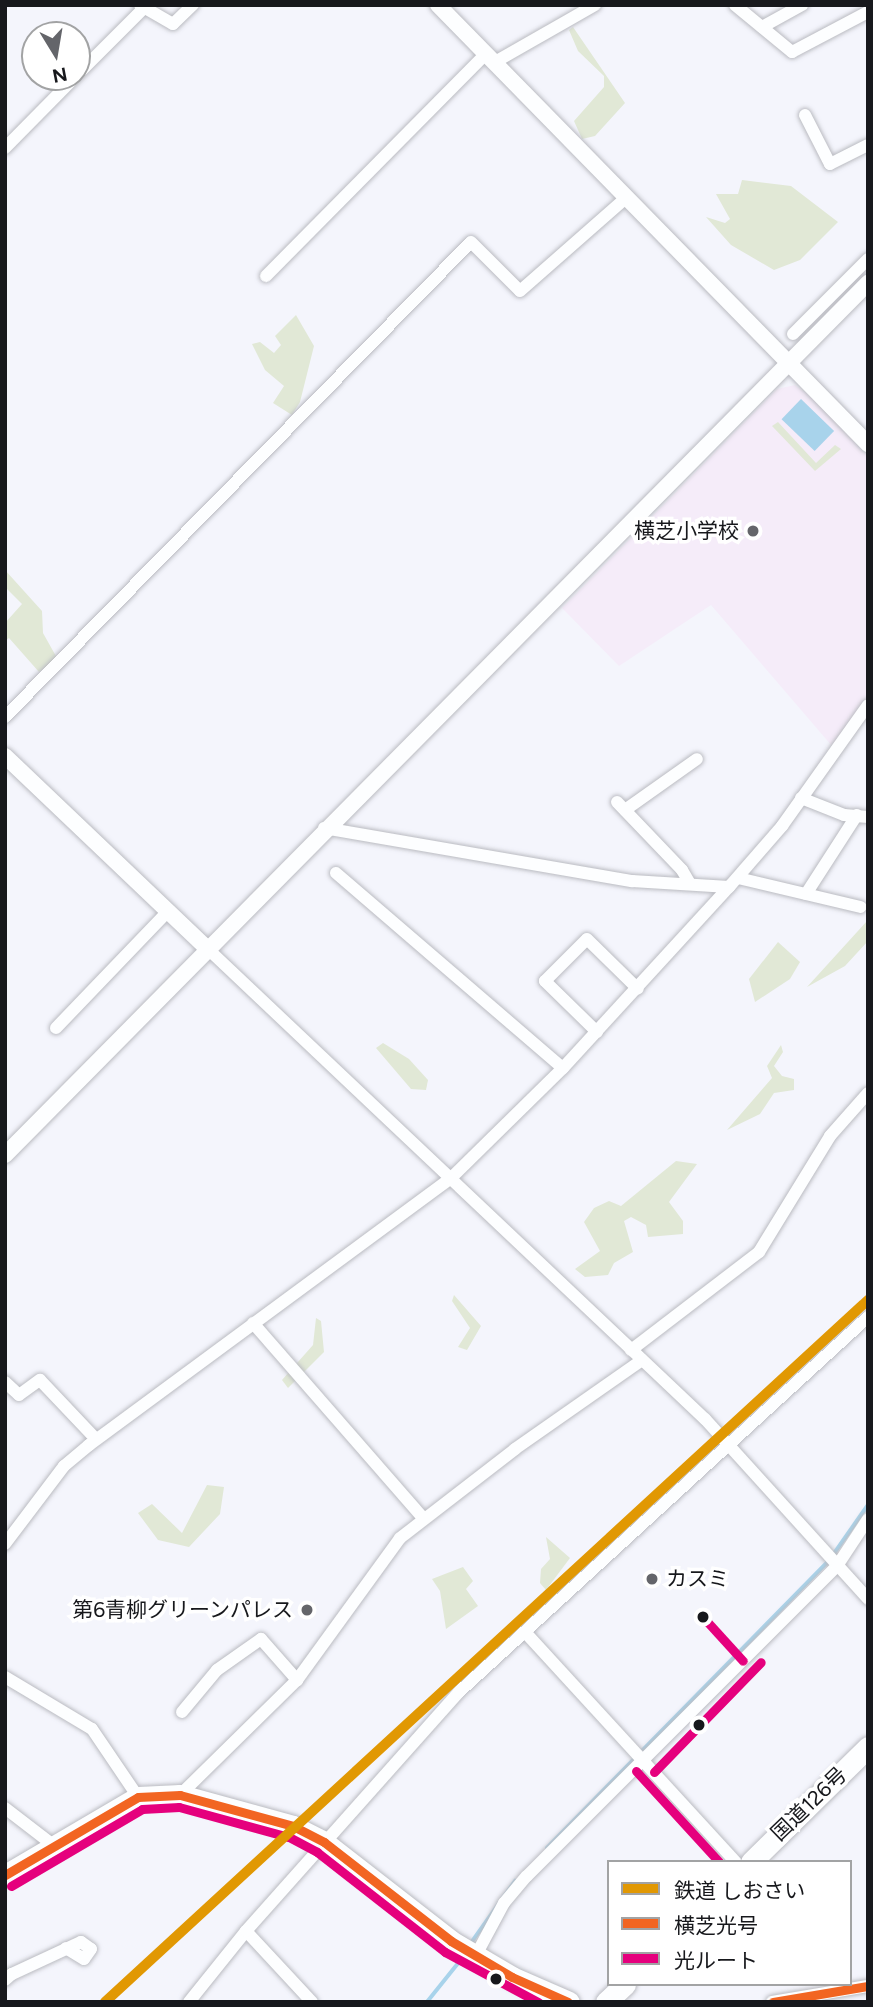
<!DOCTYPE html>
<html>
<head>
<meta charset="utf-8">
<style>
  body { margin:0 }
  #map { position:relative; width:873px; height:2007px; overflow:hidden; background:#f4f5fc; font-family:Figtree,"Noto Sans JP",sans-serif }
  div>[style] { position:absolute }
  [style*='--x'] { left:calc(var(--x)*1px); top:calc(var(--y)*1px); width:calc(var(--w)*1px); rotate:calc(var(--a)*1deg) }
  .education>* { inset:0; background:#f5ecf9 }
  .green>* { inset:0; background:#e1e8d6 }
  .water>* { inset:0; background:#a8d3eb; transform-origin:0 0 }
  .stream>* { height:3.5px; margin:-1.75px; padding:0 1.75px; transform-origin:1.75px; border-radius:1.75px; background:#a8d3eb }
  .roads { filter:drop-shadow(0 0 2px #babbc1) drop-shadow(0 0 2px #babbc1) }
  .minor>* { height:12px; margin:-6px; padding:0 6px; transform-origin:6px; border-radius:6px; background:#fdfeff }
  .tertiary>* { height:16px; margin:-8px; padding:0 8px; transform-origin:8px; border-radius:8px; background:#fdfeff }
  .primary>* { height:21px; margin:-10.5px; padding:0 10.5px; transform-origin:10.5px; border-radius:10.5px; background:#fdfeff }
  .trunk>* { height:21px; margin:-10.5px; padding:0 10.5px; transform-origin:10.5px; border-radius:10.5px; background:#fdfeff }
  .bus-1>* { height:9px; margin:-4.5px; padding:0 4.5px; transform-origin:4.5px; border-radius:4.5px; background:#f26522 }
  .bus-2>* { height:9px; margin:-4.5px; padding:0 4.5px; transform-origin:4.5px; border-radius:4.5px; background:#e5007d }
  .rail-1>* { height:10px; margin:-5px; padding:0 5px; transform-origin:5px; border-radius:5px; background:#e19803 }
  .dots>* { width:19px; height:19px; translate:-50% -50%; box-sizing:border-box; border:4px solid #fff; border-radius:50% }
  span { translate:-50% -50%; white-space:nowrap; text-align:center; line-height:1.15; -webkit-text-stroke:7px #fff; paint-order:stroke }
  .poi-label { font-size:21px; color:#17181c }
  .right { translate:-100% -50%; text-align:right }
  .left { translate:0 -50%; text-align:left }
  .street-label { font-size:21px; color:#17181c }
  .frame { position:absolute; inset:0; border:7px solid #17181c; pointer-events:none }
  .legend { position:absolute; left:607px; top:1860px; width:245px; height:126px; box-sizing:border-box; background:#fff; border:2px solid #a2a3a4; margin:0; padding:9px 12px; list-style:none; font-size:21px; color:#17181c }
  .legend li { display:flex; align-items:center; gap:14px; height:35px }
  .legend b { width:35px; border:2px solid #a2a3a4 }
  .north { position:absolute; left:21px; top:21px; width:70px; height:70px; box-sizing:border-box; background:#fff; border:2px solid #a2a3a4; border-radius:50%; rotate:169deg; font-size:19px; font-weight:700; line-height:28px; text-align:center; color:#17181c }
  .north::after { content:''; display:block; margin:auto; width:24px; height:32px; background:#64656a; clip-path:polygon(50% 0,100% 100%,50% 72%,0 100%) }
</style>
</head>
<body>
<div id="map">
  <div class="education">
    <i style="clip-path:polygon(795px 385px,812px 397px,868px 457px,868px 697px,832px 746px,711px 605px,619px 666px,562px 608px,777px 389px)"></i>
  </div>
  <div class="green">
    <i style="clip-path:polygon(573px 27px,625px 103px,595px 136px,582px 139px,574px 121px,604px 87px,604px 76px,578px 51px,569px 30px)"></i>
    <i style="clip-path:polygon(742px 180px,791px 186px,838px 222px,800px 260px,774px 270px,731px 245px,706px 217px,725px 223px,730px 219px,716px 194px,738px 194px)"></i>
    <i style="clip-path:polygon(296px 315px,314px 346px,300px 402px,292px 415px,273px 403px,284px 386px,265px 370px,252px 344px,260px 342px,274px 353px,281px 345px,275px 336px)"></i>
    <i style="clip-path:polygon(778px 422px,816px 463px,835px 445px,841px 449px,815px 471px,772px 426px)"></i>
    <i style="clip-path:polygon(5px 570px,42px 611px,43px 633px,57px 658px,39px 672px,9px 638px,5px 641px,5px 623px,22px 604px,5px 587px)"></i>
    <i style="clip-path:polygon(866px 913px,868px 914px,868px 941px,845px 966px,807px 987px,867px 921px)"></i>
    <i style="clip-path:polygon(778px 942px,800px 962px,790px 979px,755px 1002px,749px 979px)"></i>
    <i style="clip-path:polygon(383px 1043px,409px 1059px,428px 1080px,426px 1090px,411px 1089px,376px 1048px)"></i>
    <i style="clip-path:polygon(781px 1045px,783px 1052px,774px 1066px,782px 1076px,794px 1079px,794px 1090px,774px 1093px,760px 1114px,727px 1130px,772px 1078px,767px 1066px)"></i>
    <i style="clip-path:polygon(676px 1161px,697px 1164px,669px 1202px,683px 1221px,683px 1234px,648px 1237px,646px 1225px,631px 1217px,624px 1221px,633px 1252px,614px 1263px,608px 1275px,585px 1277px,575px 1269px,600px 1251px,584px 1222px,594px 1208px,609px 1201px,621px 1206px)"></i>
    <i style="clip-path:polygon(454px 1295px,481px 1326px,467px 1350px,458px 1347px,470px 1328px,452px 1301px)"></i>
    <i style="clip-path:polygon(316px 1318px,321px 1321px,324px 1352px,288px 1388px,282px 1380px,313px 1345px)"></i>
    <i style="clip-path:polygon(207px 1485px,224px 1487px,220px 1514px,189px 1547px,158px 1540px,138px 1513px,152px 1504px,182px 1533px)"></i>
    <i style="clip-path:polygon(546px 1537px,570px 1558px,546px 1590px,540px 1583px,541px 1569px,550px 1559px)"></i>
    <i style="clip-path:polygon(463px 1567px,473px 1581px,466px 1589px,478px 1606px,446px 1629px,440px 1591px,432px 1579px)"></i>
  </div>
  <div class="water">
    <i style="left:801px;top:399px;width:46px;height:28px;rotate:44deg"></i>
  </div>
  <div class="stream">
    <i style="--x:833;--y:1555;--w:61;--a:-55"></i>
    <i style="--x:640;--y:1753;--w:269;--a:-45.5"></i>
    <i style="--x:547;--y:1848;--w:126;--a:-45.6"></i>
    <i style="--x:471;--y:1943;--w:76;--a:-54.6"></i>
    <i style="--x:427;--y:2002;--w:59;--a:-51.2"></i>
  </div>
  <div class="roads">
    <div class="minor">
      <i style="--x:140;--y:5;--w:38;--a:30"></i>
      <i style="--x:173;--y:24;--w:28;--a:-44"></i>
      <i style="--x:735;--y:5;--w:74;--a:39.5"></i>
      <i style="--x:792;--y:52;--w:86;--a:-27.8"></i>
      <i style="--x:762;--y:27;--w:46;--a:-28.8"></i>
      <i style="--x:495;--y:62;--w:115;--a:-29.7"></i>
      <i style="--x:77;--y:75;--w:95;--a:-45"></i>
      <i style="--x:805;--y:115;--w:55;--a:63"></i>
      <i style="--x:830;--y:164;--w:42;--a:-26.6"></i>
      <i style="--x:5;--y:148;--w:100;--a:-45.4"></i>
      <i style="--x:266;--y:276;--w:313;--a:-45.3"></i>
      <i style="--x:793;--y:334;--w:106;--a:-45"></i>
      <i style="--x:5;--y:717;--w:665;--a:-45.55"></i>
      <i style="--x:471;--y:242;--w:69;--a:45"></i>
      <i style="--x:520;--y:291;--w:142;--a:-41.3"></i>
      <i style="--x:801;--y:798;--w:46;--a:21.6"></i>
      <i style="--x:844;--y:815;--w:24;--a:5"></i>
      <i style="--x:617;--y:802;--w:94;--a:46.3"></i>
      <i style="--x:682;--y:870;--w:16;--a:60"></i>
      <i style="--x:625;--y:810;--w:88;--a:-35.3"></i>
      <i style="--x:324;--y:828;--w:313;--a:9.8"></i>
      <i style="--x:632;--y:881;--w:97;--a:3.5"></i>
      <i style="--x:336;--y:873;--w:299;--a:40.7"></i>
      <i style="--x:738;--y:878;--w:126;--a:13.3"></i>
      <i style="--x:806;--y:894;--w:94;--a:-57.2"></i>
      <i style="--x:209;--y:950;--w:683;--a:43.4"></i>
      <i style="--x:705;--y:1419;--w:243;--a:47.8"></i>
      <i style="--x:56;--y:1028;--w:163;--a:-46.2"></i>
      <i style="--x:597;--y:1032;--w:73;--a:-135.6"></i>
      <i style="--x:545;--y:981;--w:59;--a:-45"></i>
      <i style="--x:587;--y:939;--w:71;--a:44.4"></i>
      <i style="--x:253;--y:1323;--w:259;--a:48.9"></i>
      <i style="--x:631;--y:1350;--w:161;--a:-37.4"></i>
      <i style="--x:759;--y:1252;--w:136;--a:-58.5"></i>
      <i style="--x:830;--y:1136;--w:57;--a:-48.5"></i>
      <i style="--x:5;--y:1382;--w:19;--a:43"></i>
      <i style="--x:19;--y:1395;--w:26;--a:-36"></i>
      <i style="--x:40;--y:1380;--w:81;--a:46.5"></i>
      <i style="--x:5;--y:1544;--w:98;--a:-52.9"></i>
      <i style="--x:64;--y:1466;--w:33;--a:-40"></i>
      <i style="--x:89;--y:1445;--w:450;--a:-36.4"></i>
      <i style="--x:451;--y:1178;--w:157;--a:-44.5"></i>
      <i style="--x:563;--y:1068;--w:246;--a:-47.5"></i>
      <i style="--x:729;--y:887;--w:81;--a:-49"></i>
      <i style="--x:782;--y:826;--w:148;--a:-54.6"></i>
      <i style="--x:525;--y:1632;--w:312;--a:47.5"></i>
      <i style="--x:5;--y:1677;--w:101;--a:30.9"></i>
      <i style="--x:92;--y:1729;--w:82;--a:55.9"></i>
      <i style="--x:182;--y:1712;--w:55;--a:-50.2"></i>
      <i style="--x:217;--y:1670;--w:54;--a:-35.2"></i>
      <i style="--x:261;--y:1639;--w:55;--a:48.7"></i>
      <i style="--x:180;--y:1795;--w:164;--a:-44.5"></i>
      <i style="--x:297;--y:1680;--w:175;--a:-54"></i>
      <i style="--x:400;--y:1538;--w:145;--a:-37.7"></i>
      <i style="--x:515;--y:1449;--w:155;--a:-35"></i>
      <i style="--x:5;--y:1808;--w:66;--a:37.6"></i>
      <i style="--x:246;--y:1931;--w:97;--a:47.1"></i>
      <i style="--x:475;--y:1957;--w:61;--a:-61.8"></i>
      <i style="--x:504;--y:1903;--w:35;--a:-50"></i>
      <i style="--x:527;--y:1876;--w:438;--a:-45"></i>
      <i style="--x:837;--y:1566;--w:56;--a:-56.6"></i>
      <i style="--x:5;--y:1980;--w:9;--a:-41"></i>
      <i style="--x:12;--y:1974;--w:76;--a:-24.9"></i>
      <i style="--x:81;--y:1942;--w:12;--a:35"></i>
      <i style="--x:91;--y:1949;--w:12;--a:125"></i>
      <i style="--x:84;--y:1959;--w:21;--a:-149"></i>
      <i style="--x:189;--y:2002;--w:91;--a:-51.2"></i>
      <i style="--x:246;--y:1931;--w:320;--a:-48.3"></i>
      <i style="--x:459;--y:1692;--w:555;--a:-42.52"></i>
      <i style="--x:772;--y:2002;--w:97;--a:-9.5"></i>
    </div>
    <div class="tertiary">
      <i style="--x:438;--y:5;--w:615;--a:45.59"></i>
      <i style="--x:5;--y:756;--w:282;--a:43.6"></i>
      <i style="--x:5;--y:1155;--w:1227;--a:-45.3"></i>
    </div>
    <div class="primary">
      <i style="--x:5;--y:1875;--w:154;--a:-30.4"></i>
      <i style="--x:138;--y:1797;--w:42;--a:-2.7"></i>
      <i style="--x:180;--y:1795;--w:117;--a:15.3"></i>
      <i style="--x:293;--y:1826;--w:35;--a:27"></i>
      <i style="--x:324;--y:1842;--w:161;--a:37.9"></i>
      <i style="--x:451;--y:1941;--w:71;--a:30.5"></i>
      <i style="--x:512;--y:1977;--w:62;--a:23.7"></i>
    </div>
    <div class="trunk">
      <i style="--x:751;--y:1862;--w:164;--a:-44.5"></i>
      <i style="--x:606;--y:2002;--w:26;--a:-43"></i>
    </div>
  </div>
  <div class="bus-1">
    <i style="--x:5;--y:1875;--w:154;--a:-30.4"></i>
    <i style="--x:138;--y:1797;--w:42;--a:-2.7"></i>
    <i style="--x:180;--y:1795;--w:117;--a:15.3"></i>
    <i style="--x:293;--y:1826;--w:35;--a:27"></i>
    <i style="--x:324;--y:1842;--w:161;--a:37.9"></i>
    <i style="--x:451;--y:1941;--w:71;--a:30.5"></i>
    <i style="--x:512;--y:1977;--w:61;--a:24.1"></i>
    <i style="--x:773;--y:2002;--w:96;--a:-9.6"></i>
  </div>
  <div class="bus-2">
    <i style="--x:703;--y:1617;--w:59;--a:47.7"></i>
    <i style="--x:636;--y:1771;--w:123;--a:47.6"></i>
    <i style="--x:654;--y:1772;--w:153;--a:-45.8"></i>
    <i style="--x:11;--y:1886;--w:152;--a:-30.4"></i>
    <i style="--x:142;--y:1809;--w:37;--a:-3"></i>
    <i style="--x:179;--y:1807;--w:114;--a:15.3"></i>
    <i style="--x:289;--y:1837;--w:32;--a:28"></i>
    <i style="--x:317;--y:1852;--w:162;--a:38"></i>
    <i style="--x:445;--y:1952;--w:106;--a:28.3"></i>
  </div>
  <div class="rail-1">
    <i style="--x:105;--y:2002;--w:1037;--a:-42.62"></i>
  </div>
  <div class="dots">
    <i style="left:753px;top:531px;background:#64656a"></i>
    <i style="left:652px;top:1579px;background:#64656a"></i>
    <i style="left:307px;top:1610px;background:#64656a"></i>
    <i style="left:703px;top:1617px;background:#17181c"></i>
    <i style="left:699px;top:1725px;background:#17181c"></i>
    <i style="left:496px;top:1979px;background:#17181c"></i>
  </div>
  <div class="poi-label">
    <span class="right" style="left:739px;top:531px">横芝小学校</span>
    <span class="left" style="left:666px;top:1579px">カスミ</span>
    <span class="right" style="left:293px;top:1610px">第6青柳グリーンパレス</span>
  </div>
  <div class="street-label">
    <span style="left:809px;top:1804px;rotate:-44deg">国道126号</span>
  </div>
  <div class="frame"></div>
  <ul class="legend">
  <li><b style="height:9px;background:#e19803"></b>鉄道 しおさい</li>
  <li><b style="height:9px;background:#f26522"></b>横芝光号</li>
  <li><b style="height:9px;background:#e5007d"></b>光ルート</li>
  </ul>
  <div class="north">N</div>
</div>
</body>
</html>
